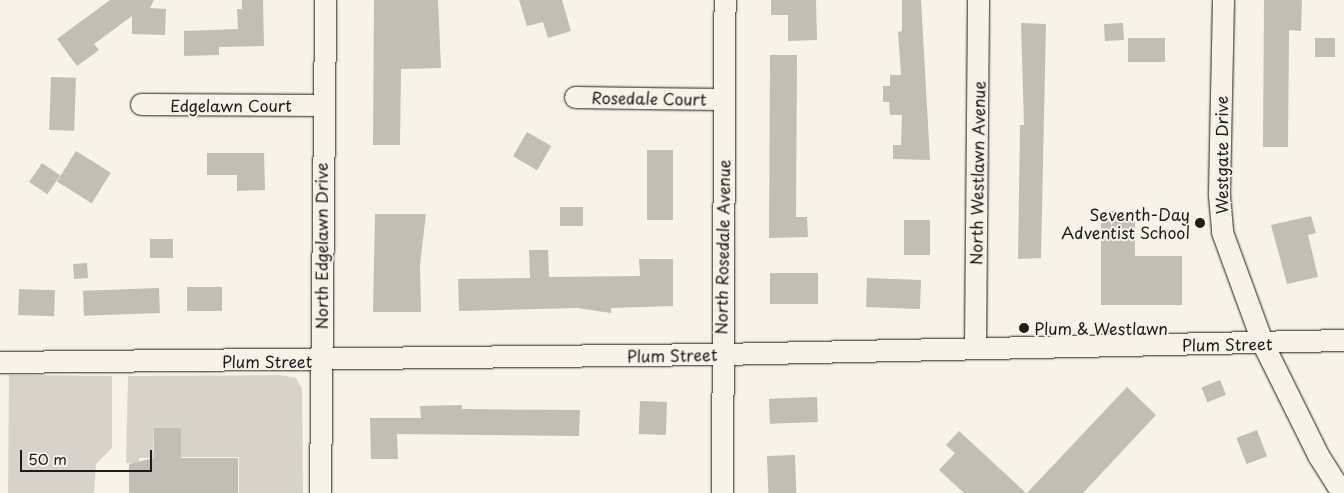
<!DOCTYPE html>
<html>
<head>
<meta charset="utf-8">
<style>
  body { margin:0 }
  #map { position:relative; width:1344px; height:493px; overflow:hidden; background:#f7f3e8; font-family:"Playpen Sans",sans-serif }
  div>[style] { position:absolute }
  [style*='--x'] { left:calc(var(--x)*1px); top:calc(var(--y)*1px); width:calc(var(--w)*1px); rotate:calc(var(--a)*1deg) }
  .green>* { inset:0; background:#d7d3cb }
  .building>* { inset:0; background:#c0beb5; transform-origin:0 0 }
  .roads { filter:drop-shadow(0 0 1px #1c1c1c) drop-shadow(0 0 1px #1c1c1c) }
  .minor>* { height:21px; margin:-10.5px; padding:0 10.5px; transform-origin:10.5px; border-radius:10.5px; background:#f7f3e8 }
  .dots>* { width:14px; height:14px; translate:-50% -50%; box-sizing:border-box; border:2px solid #f7f3e8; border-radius:50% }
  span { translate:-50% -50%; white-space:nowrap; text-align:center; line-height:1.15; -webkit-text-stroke:4px #f7f3e8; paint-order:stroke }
  .street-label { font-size:16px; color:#1c1c1c }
  .poi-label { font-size:16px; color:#1c1c1c }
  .right { translate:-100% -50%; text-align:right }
  .left { translate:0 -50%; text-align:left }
  .scale { position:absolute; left:20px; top:450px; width:132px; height:22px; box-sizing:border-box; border:2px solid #1c1c1c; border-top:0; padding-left:6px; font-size:15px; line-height:18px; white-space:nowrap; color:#1c1c1c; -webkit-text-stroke:4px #f7f3e8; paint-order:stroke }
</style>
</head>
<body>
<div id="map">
  <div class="green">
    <i style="clip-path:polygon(9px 375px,112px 376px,112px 448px,96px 464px,94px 493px,8px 493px)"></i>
    <i style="clip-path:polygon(280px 375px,296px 378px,302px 389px,303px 493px,239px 493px,239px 457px,168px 457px,170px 451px,181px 451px,181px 428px,154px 428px,153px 451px,163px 451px,165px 458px,139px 458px,139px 463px,126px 463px,128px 376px)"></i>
  </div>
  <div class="building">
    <i style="clip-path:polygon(110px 0,154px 0,150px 8px,166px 9px,165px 35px,132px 34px,132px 16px,94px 44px,99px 50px,77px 66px,57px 39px)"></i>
    <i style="clip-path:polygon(242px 0,263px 0,264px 46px,219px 47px,219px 55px,184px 56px,184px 31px,238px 29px,237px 9px,242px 9px)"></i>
    <i style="clip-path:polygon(374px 0,438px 0,441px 68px,401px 69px,400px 145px,373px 145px)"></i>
    <i style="clip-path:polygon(519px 0,562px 0,571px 31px,548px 38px,543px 22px,527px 26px)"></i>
    <i style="clip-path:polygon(771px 0,816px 0,817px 40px,788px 41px,788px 15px,771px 15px)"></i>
    <i style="clip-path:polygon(902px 0,921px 0,930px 160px,893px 159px,893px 145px,901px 145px,902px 115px,890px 115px,889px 102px,883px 102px,883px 86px,890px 86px,890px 75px,901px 75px,898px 32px,902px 31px)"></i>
    <i style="clip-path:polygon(1264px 0,1302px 0,1301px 31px,1289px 30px,1288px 147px,1263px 147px)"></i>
    <i style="clip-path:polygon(1021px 23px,1046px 24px,1041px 258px,1018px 259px,1020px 125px,1024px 125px)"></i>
    <i style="left:1123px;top:23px;width:17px;height:19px;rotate:87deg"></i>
    <i style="left:1128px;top:38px;width:37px;height:24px"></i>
    <i style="left:1315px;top:38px;width:20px;height:19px"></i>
    <i style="clip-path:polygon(770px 55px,797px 55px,796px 217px,807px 217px,808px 237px,769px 238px)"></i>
    <i style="left:51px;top:77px;width:25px;height:53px;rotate:2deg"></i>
    <i style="left:527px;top:132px;width:28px;height:28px;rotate:30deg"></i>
    <i style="left:647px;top:150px;width:26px;height:70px"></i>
    <i style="left:76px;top:151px;width:41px;height:36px;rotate:32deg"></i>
    <i style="clip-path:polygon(207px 153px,264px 153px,265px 190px,237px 191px,237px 175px,207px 175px)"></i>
    <i style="left:42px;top:163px;width:22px;height:23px;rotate:34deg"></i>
    <i style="left:560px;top:207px;width:23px;height:19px"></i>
    <i style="clip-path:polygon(1101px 211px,1135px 211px,1135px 256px,1182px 256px,1182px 305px,1101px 305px)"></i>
    <i style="clip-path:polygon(375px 214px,426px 214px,420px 265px,421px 312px,373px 312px)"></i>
    <i style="clip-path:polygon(1311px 216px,1316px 233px,1308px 235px,1318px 277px,1287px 284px,1271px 225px)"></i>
    <i style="left:904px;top:220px;width:26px;height:35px"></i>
    <i style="left:150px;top:239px;width:23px;height:19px"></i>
    <i style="clip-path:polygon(529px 250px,548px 250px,549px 277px,640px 276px,639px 259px,673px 259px,673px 306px,611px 308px,611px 313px,577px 308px,459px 311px,458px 279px,530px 278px)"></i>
    <i style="left:87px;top:263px;width:15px;height:14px;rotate:86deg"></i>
    <i style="left:818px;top:273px;width:31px;height:48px;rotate:90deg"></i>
    <i style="left:921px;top:280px;width:29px;height:54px;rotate:92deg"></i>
    <i style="left:187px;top:287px;width:35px;height:24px"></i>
    <i style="left:159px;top:288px;width:25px;height:76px;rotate:88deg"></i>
    <i style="left:19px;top:289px;width:36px;height:26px;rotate:2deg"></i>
    <i style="left:1220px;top:380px;width:16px;height:20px;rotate:68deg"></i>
    <i style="clip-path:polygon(1127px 387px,1156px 415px,1083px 493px,1027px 493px)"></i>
    <i style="left:817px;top:397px;width:25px;height:48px;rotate:88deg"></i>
    <i style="left:640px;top:401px;width:27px;height:33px;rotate:2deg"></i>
    <i style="clip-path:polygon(462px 405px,462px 409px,580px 410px,579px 436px,397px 434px,398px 459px,371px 459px,370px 418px,421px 418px,420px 406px)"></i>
    <i style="clip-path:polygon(154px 428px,181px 428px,181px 458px,238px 458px,238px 493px,129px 493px,129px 464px,154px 458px)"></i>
    <i style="left:1257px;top:430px;width:28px;height:22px;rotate:69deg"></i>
    <i style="clip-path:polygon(959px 431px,1026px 493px,964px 493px,939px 470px,955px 453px,946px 445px)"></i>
    <i style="left:795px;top:455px;width:38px;height:28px;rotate:88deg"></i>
  </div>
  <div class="roads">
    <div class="minor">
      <i style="--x:1223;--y:0;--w:195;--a:91.2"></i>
      <i style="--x:1219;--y:195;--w:37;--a:85"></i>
      <i style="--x:1222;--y:232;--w:119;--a:69.9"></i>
      <i style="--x:1263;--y:344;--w:124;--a:63.6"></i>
      <i style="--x:1318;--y:455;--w:45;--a:57.7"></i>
      <i style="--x:575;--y:97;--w:148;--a:0.8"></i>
      <i style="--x:141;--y:104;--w:181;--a:0.3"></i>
      <i style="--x:975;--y:347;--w:347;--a:-89.5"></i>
      <i style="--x:0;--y:362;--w:721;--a:-0.64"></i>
      <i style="--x:721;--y:354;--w:623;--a:-1.29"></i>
      <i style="--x:320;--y:493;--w:493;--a:-89.4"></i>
      <i style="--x:722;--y:493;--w:493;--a:-89.7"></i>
    </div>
  </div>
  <div class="dots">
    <i style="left:1200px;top:223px;background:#1c1c1c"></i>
    <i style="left:1024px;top:328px;background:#1c1c1c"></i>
  </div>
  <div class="street-label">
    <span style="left:649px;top:98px;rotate:1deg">Rosedale Court</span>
    <span style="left:231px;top:105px">Edgelawn Court</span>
    <span style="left:1221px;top:155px;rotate:-90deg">Westgate Drive</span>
    <span style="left:977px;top:173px;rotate:-89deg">North Westlawn Avenue</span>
    <span style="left:321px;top:246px;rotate:-90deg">North Edgelawn Drive</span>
    <span style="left:722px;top:247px;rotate:-89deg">North Rosedale Avenue</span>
    <span style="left:1227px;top:344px;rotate:-1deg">Plum Street</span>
    <span style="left:672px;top:355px;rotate:-1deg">Plum Street</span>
    <span style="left:267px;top:361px">Plum Street</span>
  </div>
  <div class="poi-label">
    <span class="right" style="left:1190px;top:223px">Seventh-Day<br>Adventist School</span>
    <span class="left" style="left:1034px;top:328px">Plum &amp; Westlawn</span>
  </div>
  <div class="scale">50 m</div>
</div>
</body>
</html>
